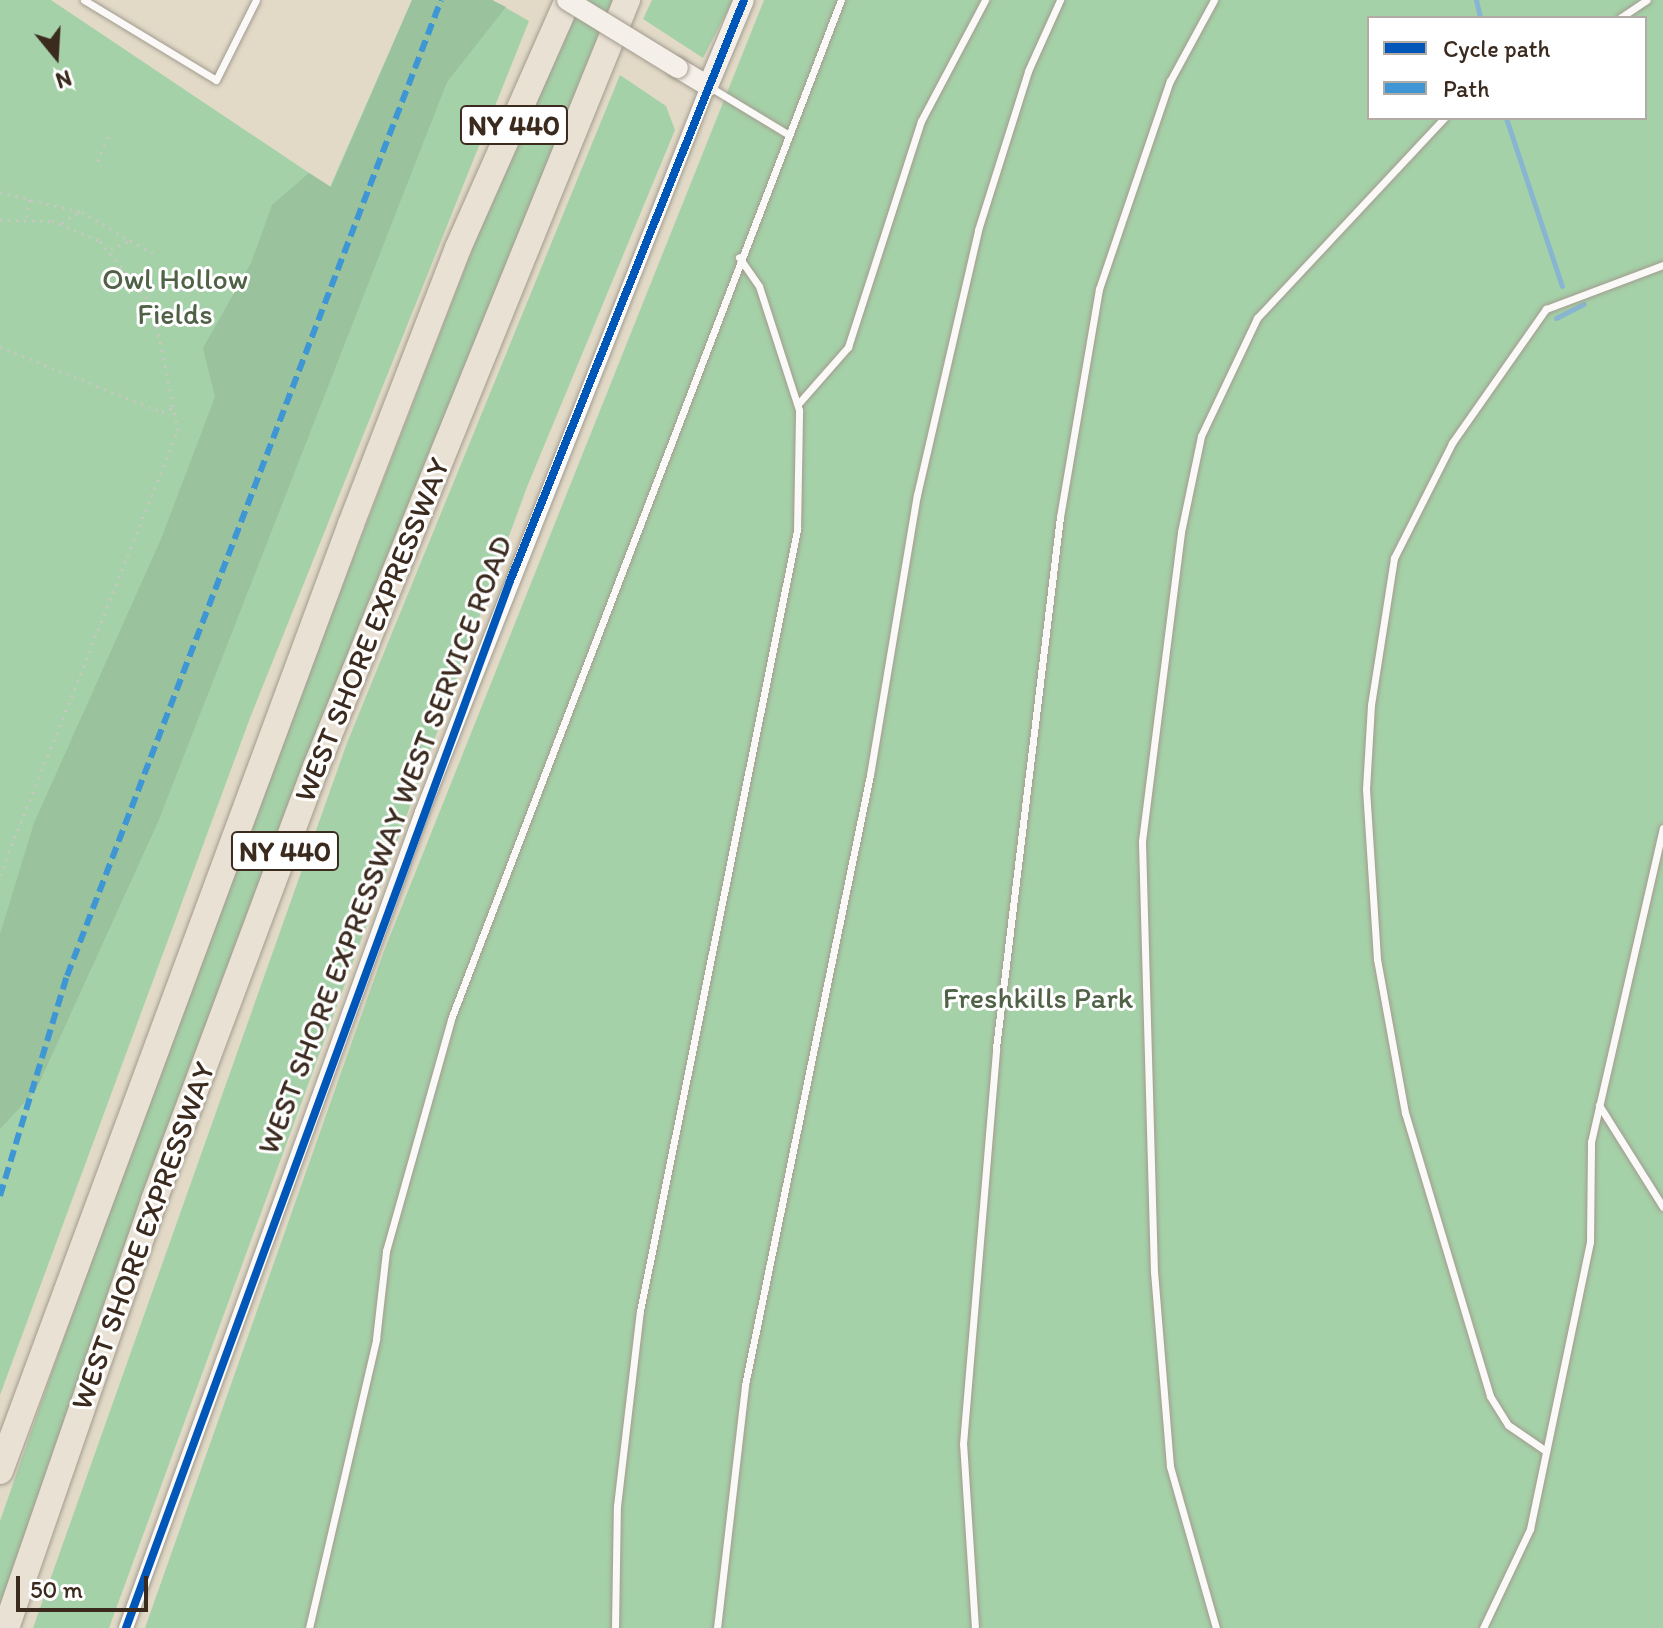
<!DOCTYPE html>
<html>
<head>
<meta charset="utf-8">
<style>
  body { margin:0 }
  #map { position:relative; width:1663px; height:1628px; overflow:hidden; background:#e2dac7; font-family:Itim,sans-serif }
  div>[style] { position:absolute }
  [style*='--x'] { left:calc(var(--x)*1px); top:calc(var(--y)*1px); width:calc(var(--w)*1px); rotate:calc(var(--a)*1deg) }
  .green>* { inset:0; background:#a5d1a8 }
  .forest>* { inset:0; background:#99c29d }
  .stream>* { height:5px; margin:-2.5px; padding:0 2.5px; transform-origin:2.5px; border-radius:2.5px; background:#88b5d2 }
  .path>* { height:3px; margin-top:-1.5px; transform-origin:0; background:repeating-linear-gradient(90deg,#c8c6c1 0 2px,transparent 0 8px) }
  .roads { filter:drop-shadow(0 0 2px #a29b8f) drop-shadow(0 0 2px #a29b8f) }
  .lane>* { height:7px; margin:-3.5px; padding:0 3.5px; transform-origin:3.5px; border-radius:3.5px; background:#fbf9f7 }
  .street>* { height:14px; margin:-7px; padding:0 7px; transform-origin:7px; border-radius:7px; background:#fbf9f7 }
  .secondary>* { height:20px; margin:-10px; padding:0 10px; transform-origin:10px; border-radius:10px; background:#f4efe8 }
  .highway>* { height:26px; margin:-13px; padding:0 13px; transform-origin:13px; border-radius:13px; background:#e9e1d4 }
  .bridges { filter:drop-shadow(0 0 2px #a29b8f) drop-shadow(0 0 2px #a29b8f) }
  .secondary-bridge>* { height:20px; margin:-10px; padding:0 10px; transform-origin:10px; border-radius:10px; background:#f4efe8 }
  .quiet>* { height:6px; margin-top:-3px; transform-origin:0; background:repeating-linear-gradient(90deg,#3e96d5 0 12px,transparent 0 18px) }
  .cycleway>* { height:8px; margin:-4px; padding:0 4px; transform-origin:4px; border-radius:4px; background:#0057b8 }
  span { translate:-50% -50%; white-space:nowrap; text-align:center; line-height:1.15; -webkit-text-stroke:6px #fff; paint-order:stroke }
  .shield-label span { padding:2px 6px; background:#fff; border:2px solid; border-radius:6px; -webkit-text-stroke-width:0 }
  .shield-label { font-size:28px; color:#3b2a1e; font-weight:700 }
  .park-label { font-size:30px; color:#4f6246 }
  .street-label { font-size:30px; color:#3b2a1e }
  .legend { position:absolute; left:1367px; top:16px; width:280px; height:104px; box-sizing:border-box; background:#fff; border:2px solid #b1aaa5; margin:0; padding:10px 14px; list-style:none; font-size:24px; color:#3b2a1e }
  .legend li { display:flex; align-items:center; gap:16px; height:40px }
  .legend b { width:40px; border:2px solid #b1aaa5 }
  .north { position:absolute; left:16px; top:16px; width:80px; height:80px; -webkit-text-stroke:6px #fff; paint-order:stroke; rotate:162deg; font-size:22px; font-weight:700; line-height:32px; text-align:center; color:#3b2a1e }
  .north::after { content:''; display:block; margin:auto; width:28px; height:36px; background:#3b2a1e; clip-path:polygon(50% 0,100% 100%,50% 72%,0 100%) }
  .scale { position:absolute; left:16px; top:1576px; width:132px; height:36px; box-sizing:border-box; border:4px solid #3b2a1e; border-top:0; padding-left:10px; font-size:24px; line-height:28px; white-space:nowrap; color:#3b2a1e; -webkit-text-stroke:6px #fff; paint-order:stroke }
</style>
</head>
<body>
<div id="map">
  <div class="green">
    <i style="clip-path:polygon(0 0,51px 0,330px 187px,412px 0,492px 0,529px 21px,250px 718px,0 1395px)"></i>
    <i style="clip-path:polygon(579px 0,614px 0,432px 448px,0 1623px,0 1521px,66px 1332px,242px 846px,476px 240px)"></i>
    <i style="clip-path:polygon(652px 0,733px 0,703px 58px,643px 19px)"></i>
    <i style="clip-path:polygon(evenodd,764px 0,1663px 0,1663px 1628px,145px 1628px,384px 951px,764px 0,1369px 18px,1645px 18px,1645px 118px,1369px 118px,1369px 18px)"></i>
    <i style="clip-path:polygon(620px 75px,666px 106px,675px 130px,527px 487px,109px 1628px,33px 1628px,347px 743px)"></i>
  </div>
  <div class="forest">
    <i style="clip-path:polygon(412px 0,492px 0,506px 7px,447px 82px,158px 822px,36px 1090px,0 1129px,0 934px,34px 823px,161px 539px,215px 397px,203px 348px,251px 263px,272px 205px,309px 173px,331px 187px)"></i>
  </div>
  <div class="stream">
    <i style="--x:1476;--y:0;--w:18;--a:77"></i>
    <i style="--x:1506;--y:118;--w:177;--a:71.6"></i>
    <i style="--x:1556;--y:318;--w:31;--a:-27"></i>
  </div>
  <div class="path">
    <i style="--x:98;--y:161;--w:32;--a:-68"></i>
    <i style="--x:0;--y:192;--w:84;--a:13.7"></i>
    <i style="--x:82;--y:212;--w:83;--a:30.3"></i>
    <i style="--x:26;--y:217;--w:20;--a:-79"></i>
    <i style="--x:0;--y:220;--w:52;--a:1.1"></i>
    <i style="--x:52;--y:221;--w:52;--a:22.6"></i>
    <i style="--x:100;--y:241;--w:80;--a:50.6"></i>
    <i style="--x:62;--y:223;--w:20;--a:-33"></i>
    <i style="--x:111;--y:249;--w:23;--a:-25"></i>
    <i style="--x:0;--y:347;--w:175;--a:21.9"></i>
    <i style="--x:162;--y:412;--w:16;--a:-22"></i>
    <i style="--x:0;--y:875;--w:479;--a:-68.2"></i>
    <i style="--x:178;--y:430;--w:110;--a:-101.5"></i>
  </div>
  <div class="roads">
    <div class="lane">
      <i style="--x:84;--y:0;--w:154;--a:31.2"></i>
      <i style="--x:216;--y:80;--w:89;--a:-63.4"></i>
      <i style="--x:1620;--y:18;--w:32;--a:-34"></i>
      <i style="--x:710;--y:87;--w:89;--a:31.2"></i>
      <i style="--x:798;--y:404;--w:76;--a:-48.7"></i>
      <i style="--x:848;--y:347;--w:237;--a:-72.1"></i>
      <i style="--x:921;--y:121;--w:137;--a:-62.1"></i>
      <i style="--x:1599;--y:1105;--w:120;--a:57.9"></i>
      <i style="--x:1546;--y:1451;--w:46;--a:-145.6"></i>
      <i style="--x:1508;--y:1425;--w:34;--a:-122"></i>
      <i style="--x:1490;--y:1396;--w:295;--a:-106.7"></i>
      <i style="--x:1405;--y:1113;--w:157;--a:-100.3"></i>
      <i style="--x:1377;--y:959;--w:170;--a:-93.7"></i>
      <i style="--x:1366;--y:789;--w:84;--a:-86.6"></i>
      <i style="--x:1371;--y:705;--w:149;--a:-81.1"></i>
      <i style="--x:1394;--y:558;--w:129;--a:-63.2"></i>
      <i style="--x:1452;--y:443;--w:164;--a:-55"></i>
      <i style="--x:1546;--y:309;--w:125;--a:-20.6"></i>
      <i style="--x:309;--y:1628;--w:297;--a:-76.9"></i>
      <i style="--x:376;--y:1339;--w:89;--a:-83.5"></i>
      <i style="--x:386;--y:1251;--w:241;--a:-74.3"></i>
      <i style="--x:451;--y:1019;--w:1091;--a:-69.06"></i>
      <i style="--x:615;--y:1628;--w:122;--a:-89.1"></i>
      <i style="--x:617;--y:1506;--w:196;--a:-83.3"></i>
      <i style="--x:640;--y:1311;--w:797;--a:-78.63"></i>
      <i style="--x:797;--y:530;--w:120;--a:-89"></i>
      <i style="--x:799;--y:410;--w:130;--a:-107.9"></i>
      <i style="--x:759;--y:286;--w:35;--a:-125"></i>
      <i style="--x:717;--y:1628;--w:245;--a:-83.4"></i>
      <i style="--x:745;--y:1385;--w:623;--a:-78.42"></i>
      <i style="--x:870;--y:775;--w:284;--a:-80.5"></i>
      <i style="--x:917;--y:495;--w:272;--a:-77"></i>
      <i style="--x:978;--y:230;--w:167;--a:-72.5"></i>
      <i style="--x:1028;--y:71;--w:78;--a:-65.7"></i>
      <i style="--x:975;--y:1628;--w:184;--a:-93.7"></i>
      <i style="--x:963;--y:1444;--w:397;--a:-85.2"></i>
      <i style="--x:996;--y:1048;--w:535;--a:-83.13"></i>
      <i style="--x:1060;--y:517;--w:231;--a:-80.3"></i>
      <i style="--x:1099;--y:289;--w:220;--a:-71.2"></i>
      <i style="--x:1170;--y:81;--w:92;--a:-61.5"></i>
      <i style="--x:1216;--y:1628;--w:168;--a:-105.9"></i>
      <i style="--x:1170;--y:1466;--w:195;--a:-94.7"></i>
      <i style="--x:1154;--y:1272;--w:431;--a:-91.6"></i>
      <i style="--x:1142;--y:841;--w:311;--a:-82.8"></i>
      <i style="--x:1181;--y:532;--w:98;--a:-78.2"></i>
      <i style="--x:1201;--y:436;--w:131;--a:-64.6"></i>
      <i style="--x:1257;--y:318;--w:274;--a:-46.9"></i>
      <i style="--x:1483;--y:1628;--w:110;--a:-64.6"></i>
      <i style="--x:1530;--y:1529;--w:293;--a:-78.2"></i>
      <i style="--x:1590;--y:1242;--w:100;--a:-89.4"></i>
      <i style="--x:1591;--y:1142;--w:322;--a:-77.1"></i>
    </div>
    <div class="street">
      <i style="--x:126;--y:1628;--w:868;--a:-70.06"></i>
      <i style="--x:422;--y:812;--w:780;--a:-68.5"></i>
    </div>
    <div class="secondary">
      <i style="--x:678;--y:68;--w:35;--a:31"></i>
      <i style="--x:708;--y:86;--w:93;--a:-67.3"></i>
    </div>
    <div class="highway">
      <i style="--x:0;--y:1471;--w:1010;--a:-69.66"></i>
      <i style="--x:351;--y:524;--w:296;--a:-68.8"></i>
      <i style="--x:458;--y:248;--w:271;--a:-66.1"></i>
      <i style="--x:6;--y:1628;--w:453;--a:-70.9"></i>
      <i style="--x:154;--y:1200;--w:462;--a:-69.5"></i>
      <i style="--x:316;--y:767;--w:828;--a:-67.93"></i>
    </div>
  </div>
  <div class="bridges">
    <div class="secondary-bridge">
      <i style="--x:567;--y:0;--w:130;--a:31.5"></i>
    </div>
  </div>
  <div class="quiet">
    <i style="--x:0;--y:1196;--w:230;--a:-73.1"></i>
    <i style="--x:67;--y:976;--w:1045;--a:-69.03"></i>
  </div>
  <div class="cycleway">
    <i style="--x:126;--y:1628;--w:1115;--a:-69.86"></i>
    <i style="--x:510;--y:581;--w:626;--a:-68.06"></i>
  </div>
  <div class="shield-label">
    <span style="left:514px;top:125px">NY 440</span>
    <span style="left:285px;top:851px">NY 440</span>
  </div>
  <div class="park-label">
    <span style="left:175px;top:296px">Owl Hollow<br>Fields</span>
    <span style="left:1038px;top:998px">Freshkills Park</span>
  </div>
  <div class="street-label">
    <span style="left:372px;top:630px;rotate:-68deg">WEST SHORE EXPRESSWAY</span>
    <span style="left:385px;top:845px;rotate:-69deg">WEST SHORE EXPRESSWAY WEST SERVICE ROAD</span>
    <span style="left:143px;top:1236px;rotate:-70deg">WEST SHORE EXPRESSWAY</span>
  </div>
  <ul class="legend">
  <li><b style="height:10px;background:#0057b8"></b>Cycle path</li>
  <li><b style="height:10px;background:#3e96d5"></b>Path</li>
  </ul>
  <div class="north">N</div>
  <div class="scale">50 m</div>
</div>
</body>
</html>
